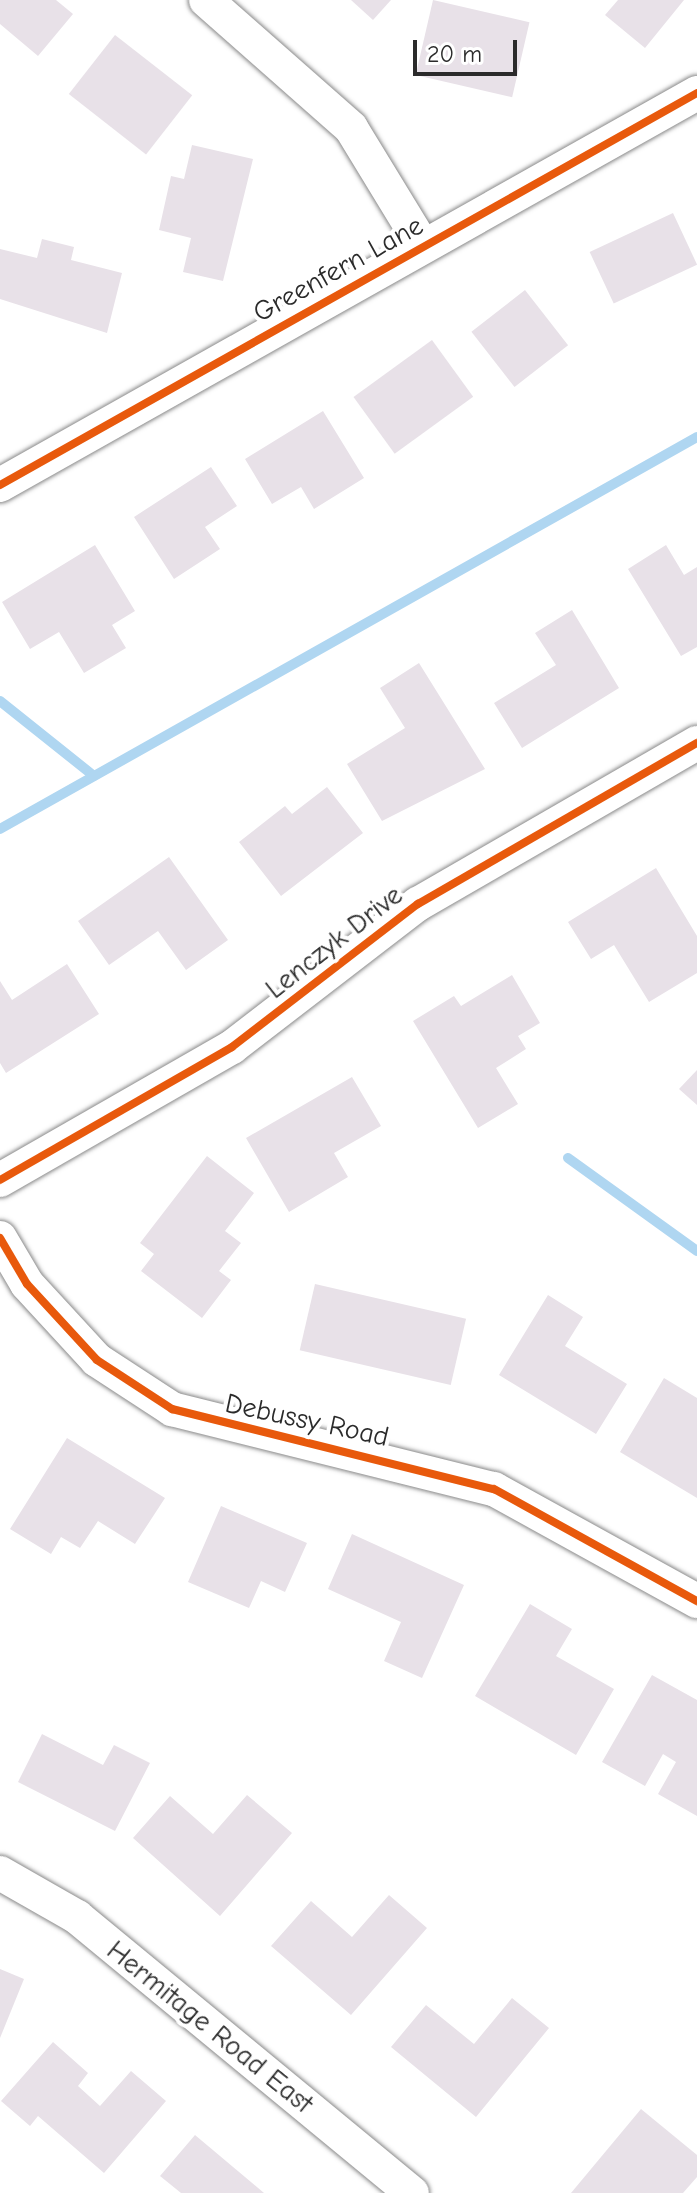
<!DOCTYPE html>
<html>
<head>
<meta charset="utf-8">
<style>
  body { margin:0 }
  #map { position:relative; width:697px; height:2193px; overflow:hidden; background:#fff; font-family:"Comic Neue",sans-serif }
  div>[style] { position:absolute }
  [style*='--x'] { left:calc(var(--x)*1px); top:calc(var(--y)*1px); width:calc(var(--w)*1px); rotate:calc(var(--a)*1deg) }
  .stream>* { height:10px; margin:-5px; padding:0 5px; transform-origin:5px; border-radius:5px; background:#afd6f1 }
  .building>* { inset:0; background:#e8e1e8; transform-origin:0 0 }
  .roads { filter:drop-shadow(0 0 2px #8a8a8a) drop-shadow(0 0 2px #8a8a8a) }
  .minor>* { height:34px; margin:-17px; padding:0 17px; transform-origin:17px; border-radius:17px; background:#fff }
  .cycleway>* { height:8px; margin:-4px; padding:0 4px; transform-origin:4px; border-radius:4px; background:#e8590c }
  span { translate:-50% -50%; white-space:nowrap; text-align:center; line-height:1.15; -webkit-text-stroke:8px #fff; paint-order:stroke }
  .street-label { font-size:28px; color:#2b2b2b }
  .scale { position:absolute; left:413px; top:40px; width:104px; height:36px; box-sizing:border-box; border:4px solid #2b2b2b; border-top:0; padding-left:10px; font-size:24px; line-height:28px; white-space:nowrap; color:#2b2b2b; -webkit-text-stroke:6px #fff; paint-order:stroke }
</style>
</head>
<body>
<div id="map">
  <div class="stream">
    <i style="--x:0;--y:701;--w:120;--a:38.6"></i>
    <i style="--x:0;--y:829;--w:800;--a:-29.35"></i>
    <i style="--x:568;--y:1158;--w:159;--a:35.8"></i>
  </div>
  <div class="building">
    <i style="clip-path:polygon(0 0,56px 0,73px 14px,38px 56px,0 24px)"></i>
    <i style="clip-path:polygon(351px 0,391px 0,373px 20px)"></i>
    <i style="left:433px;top:0;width:99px;height:77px;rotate:13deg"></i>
    <i style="clip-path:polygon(618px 0,684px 0,645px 48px,605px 15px)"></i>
    <i style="left:115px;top:35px;width:98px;height:75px;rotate:38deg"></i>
    <i style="clip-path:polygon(192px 145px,253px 159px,223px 281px,183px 272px,191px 238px,159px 230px,171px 176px,184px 179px)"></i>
    <i style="left:673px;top:213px;width:57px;height:92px;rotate:65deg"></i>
    <i style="clip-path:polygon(42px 239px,74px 247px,71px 260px,122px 273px,107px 333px,0 299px,0 249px,37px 258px)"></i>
    <i style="left:525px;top:290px;width:70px;height:68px;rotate:52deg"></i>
    <i style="left:432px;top:340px;width:70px;height:97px;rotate:54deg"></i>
    <i style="clip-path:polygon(323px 411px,364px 478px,314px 509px,301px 487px,272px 504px,245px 459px)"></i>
    <i style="clip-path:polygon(211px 467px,237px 506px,205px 527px,220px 549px,174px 579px,134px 517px)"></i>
    <i style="clip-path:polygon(95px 545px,135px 611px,112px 625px,126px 648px,84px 673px,59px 632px,30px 649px,2px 602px)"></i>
    <i style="clip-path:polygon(666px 545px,684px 575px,697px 567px,697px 647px,681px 656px,628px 569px)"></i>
    <i style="clip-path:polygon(572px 610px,619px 688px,522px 748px,494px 703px,556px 665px,535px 633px)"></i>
    <i style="clip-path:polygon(419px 663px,485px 769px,382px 821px,347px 764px,405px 728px,380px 688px)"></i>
    <i style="clip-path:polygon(327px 787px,363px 833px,281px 896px,239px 842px,285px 806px,292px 814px)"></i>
    <i style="clip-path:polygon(169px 857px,228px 940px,186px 970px,158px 931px,109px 965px,78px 921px)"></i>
    <i style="clip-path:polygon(656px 868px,697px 936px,697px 973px,649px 1002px,614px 945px,591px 959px,568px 922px)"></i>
    <i style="clip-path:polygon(67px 964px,99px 1014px,6px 1073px,0 1063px,0 981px,12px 1000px)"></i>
    <i style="clip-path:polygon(512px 975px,540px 1023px,518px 1036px,526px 1049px,496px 1068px,518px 1104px,478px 1128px,413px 1021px,454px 996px,461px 1006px)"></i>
    <i style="clip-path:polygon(697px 1070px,697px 1105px,679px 1089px)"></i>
    <i style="clip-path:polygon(352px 1077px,381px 1126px,334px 1153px,348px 1177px,289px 1212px,246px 1138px)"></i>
    <i style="clip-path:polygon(207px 1156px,254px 1193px,225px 1231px,241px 1243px,219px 1271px,231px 1280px,202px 1318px,141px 1271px,154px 1254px,140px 1243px)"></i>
    <i style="left:315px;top:1284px;width:155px;height:68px;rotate:13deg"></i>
    <i style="clip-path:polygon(548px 1295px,583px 1317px,565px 1346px,627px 1384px,596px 1434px,499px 1375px)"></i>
    <i style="clip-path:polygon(664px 1378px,697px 1398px,697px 1498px,620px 1452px)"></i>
    <i style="clip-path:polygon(67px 1438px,165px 1498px,135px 1544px,98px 1521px,80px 1548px,61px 1537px,51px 1554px,10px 1529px)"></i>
    <i style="clip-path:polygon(221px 1506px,307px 1543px,285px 1592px,261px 1581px,249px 1608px,188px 1582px)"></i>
    <i style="clip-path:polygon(352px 1534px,464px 1585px,422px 1678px,384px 1661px,401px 1622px,328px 1589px)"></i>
    <i style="clip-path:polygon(530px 1604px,572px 1629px,556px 1656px,614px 1689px,576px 1755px,475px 1696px)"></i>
    <i style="clip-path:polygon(652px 1675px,697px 1700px,697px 1816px,658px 1794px,676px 1762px,663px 1754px,645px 1786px,602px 1762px)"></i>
    <i style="clip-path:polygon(42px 1734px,103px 1765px,114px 1745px,150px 1763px,115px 1831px,18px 1782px)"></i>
    <i style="clip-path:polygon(247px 1795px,292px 1833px,220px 1916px,133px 1838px,170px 1796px,213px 1834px)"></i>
    <i style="clip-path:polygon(389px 1895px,427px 1928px,351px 2015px,271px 1946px,311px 1901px,352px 1937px)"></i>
    <i style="clip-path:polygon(0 1969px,24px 1979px,0 2038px)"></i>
    <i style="clip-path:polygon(512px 1998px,549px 2028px,476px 2117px,391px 2047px,426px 2005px,474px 2044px)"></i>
    <i style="clip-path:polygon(53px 2042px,88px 2073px,78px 2086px,100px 2106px,131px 2071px,166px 2101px,104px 2173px,38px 2116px,30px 2126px,1px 2101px)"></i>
    <i style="clip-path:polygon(641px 2109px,697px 2155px,697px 2177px,683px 2193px,571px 2193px)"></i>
    <i style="clip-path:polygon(195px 2135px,264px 2193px,181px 2193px,160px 2176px)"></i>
  </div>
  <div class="roads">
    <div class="minor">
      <i style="--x:206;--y:0;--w:193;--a:41.4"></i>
      <i style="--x:351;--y:128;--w:138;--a:58.6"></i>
      <i style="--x:0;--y:485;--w:800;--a:-29.35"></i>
      <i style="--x:0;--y:1180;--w:267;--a:-29.8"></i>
      <i style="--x:232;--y:1047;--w:235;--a:-37.6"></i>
      <i style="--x:418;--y:904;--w:322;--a:-30"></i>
      <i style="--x:0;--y:1238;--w:53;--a:59.6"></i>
      <i style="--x:27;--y:1284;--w:103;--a:47.4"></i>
      <i style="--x:97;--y:1360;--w:90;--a:33.2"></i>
      <i style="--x:172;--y:1409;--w:332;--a:14"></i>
      <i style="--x:494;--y:1489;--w:232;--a:28.9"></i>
      <i style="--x:0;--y:1873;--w:89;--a:29.7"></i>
      <i style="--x:77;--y:1917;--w:434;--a:39.5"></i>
    </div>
  </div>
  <div class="cycleway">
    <i style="--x:0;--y:485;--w:800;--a:-29.35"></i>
    <i style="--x:0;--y:1180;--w:267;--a:-29.8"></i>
    <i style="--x:232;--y:1047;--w:235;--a:-37.6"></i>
    <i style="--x:418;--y:904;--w:322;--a:-30"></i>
    <i style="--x:0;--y:1238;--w:53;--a:59.6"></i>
    <i style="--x:27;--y:1284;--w:103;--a:47.4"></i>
    <i style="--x:97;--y:1360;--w:90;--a:33.2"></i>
    <i style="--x:172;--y:1409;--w:332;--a:14"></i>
    <i style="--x:494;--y:1489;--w:232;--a:28.9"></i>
  </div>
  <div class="street-label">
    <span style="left:338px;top:269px;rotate:-29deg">Greenfern Lane</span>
    <span style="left:334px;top:942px;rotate:-38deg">Lenczyk Drive</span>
    <span style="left:307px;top:1420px;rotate:12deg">Debussy Road</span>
    <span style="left:210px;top:2027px;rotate:39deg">Hermitage Road East</span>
  </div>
  <div class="scale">20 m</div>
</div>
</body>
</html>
